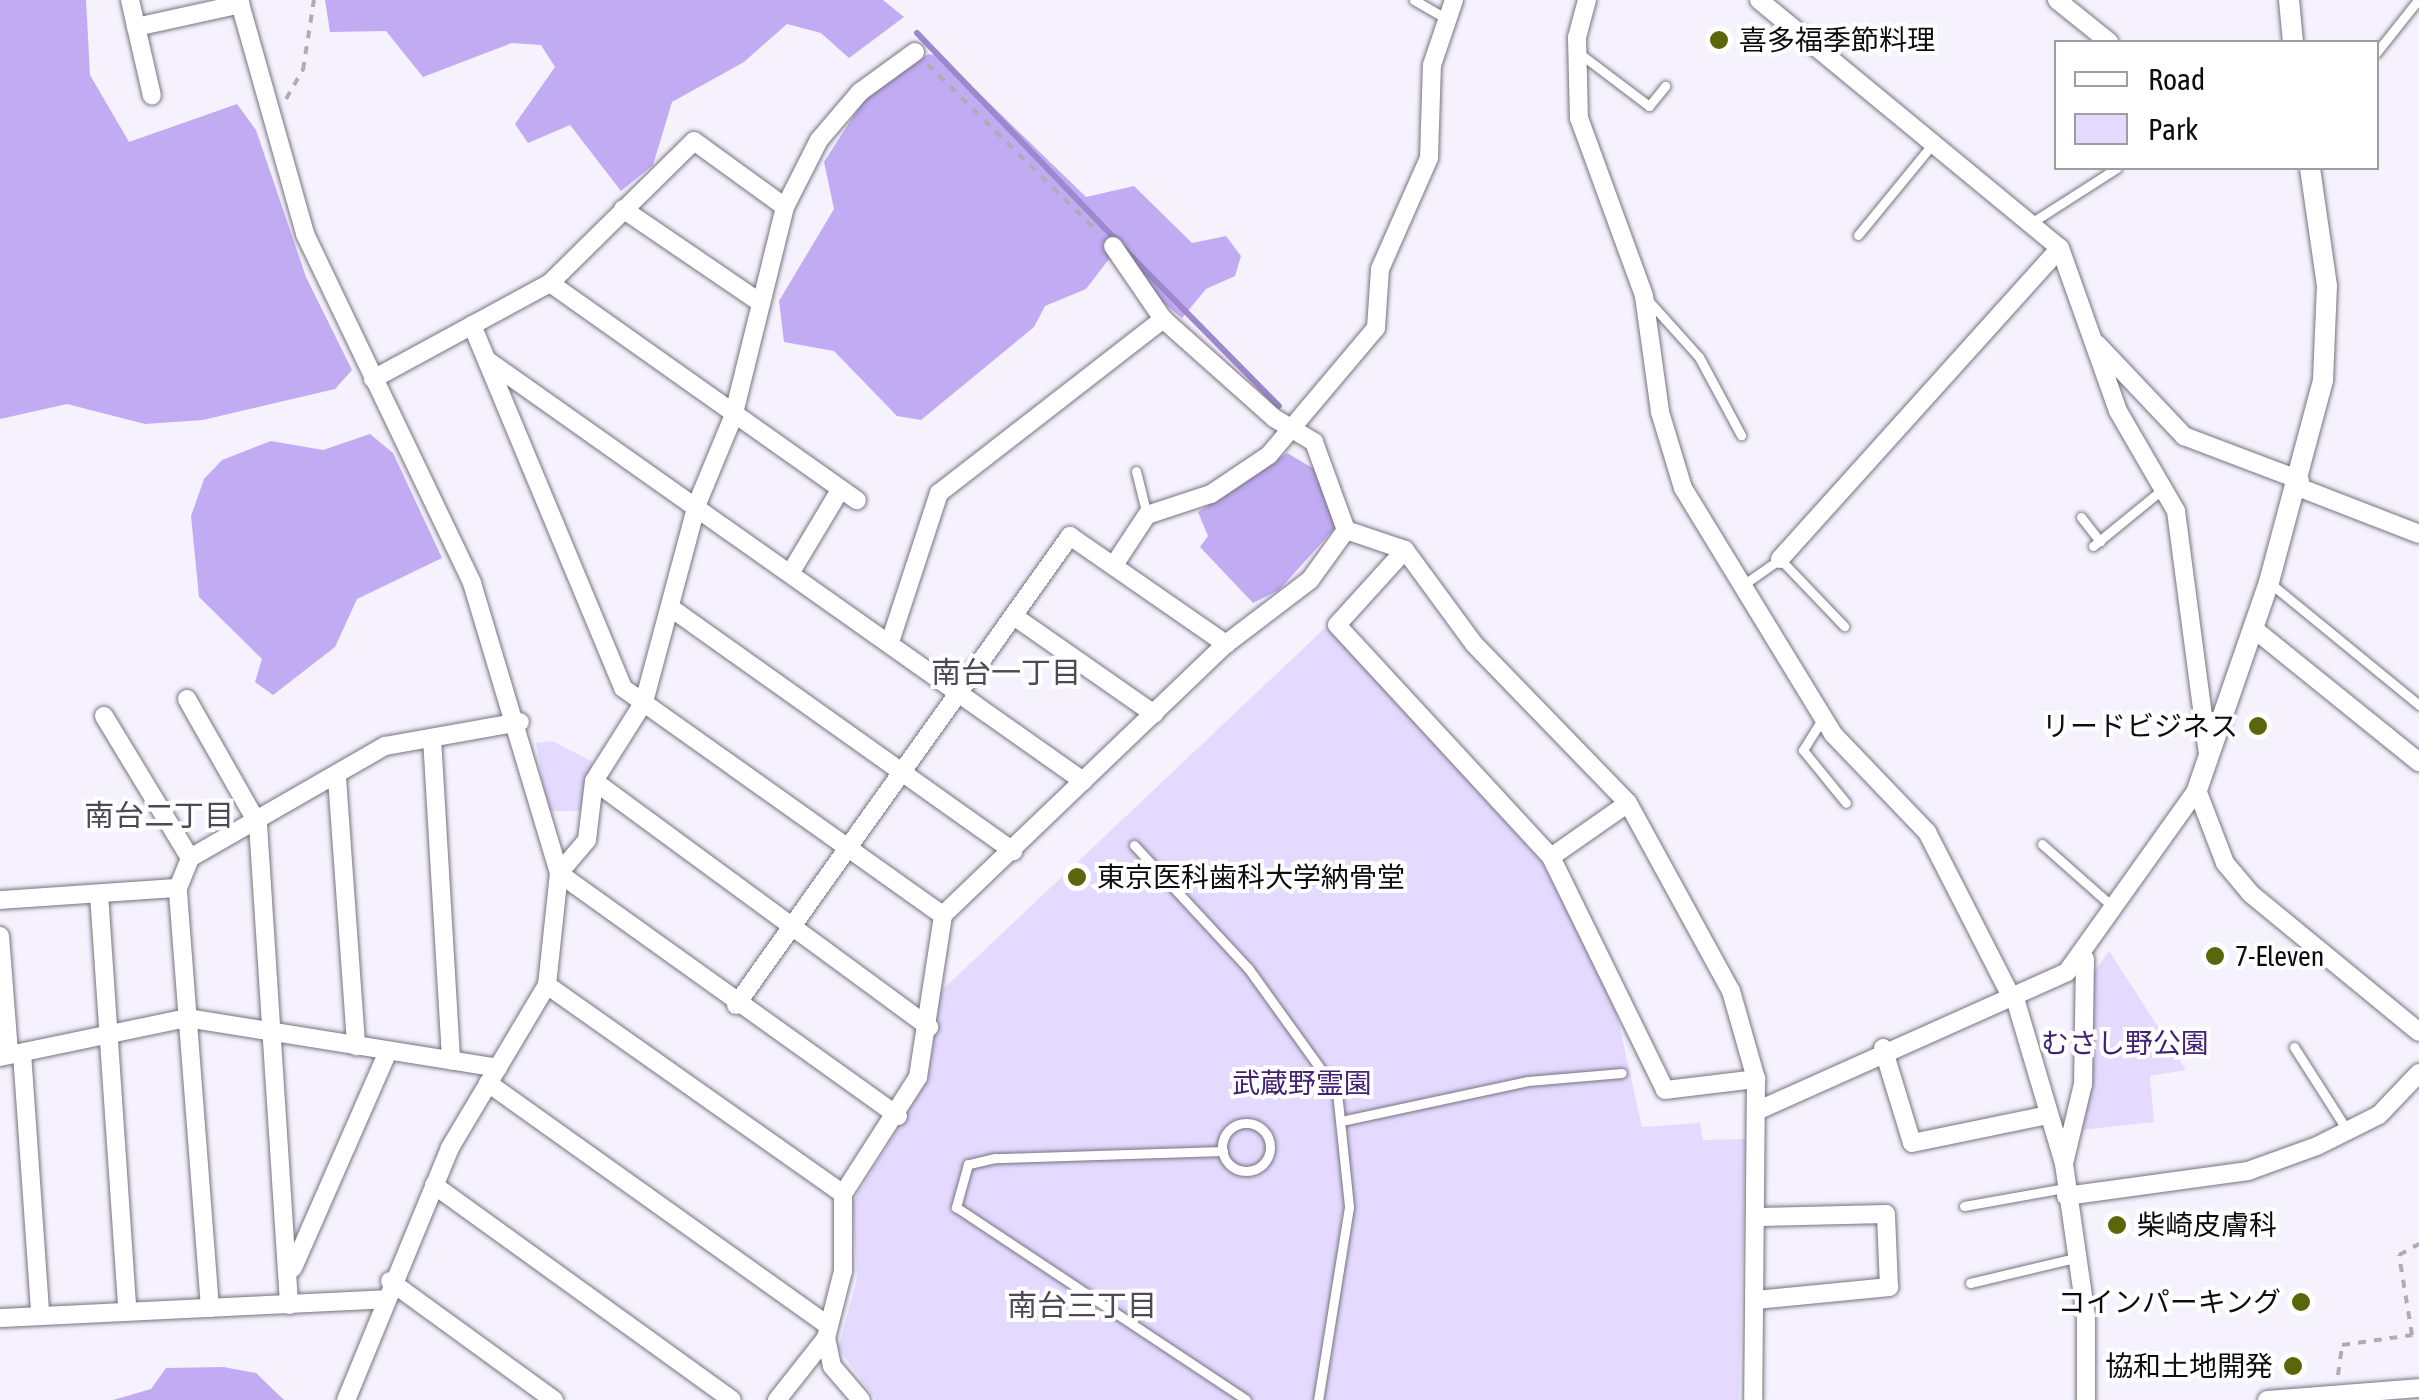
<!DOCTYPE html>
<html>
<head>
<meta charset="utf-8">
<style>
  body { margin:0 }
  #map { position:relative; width:2419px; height:1400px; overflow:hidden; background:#f5f2fe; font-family:"Asap Condensed","Noto Sans JP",sans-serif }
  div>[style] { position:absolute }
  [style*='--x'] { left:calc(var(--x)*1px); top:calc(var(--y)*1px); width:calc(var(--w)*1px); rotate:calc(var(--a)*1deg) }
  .green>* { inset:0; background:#e4daff }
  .forest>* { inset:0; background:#c1abf3 }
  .stream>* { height:6px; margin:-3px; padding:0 3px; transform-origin:3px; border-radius:3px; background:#9d87cd }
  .path>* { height:4px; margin-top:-2px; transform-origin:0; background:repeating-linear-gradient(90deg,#aeacb6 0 8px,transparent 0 16px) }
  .roads { filter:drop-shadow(0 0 2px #777380) drop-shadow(0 0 2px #777380) }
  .service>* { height:9px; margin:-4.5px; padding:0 4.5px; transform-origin:4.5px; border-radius:4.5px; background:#fff }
  .service>.ring { margin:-4.5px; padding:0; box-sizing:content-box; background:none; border:9px solid #fff; border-radius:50% }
  .minor>* { height:18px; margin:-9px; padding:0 9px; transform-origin:9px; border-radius:9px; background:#fff }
  .tertiary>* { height:20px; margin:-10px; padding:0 10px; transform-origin:10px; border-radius:10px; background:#fff }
  .dots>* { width:28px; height:28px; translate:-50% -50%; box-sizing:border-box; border:5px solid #fff; border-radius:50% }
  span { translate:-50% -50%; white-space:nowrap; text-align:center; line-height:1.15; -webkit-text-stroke:8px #fff; paint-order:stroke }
  .poi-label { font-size:28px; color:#0d0c10 }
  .left { translate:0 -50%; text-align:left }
  .right { translate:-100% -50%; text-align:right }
  .park-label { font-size:28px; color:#432173 }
  .neighbourhood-label { font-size:30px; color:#4d4a55 }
  .legend { position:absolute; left:2054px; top:40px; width:325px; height:130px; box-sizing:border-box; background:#fff; border:2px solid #9e9e9f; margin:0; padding:12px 18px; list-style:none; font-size:30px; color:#0d0c10 }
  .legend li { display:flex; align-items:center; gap:20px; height:50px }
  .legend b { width:50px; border:2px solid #9e9e9f }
</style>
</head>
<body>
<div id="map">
  <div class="green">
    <i style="clip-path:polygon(1327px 626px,1542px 862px,1615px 1006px,1642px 1127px,1700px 1123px,1703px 1140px,1745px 1139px,1739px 1400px,876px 1400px,838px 1348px,857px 1279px,853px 1202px,928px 1079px,939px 993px)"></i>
    <i style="clip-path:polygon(552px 741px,593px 762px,581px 811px,548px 811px,536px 743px)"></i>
    <i style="clip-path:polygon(2109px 951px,2186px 1070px,2150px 1076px,2154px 1122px,2081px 1130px,2091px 976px)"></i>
  </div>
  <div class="forest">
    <i style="clip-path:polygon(0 0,86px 0,90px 75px,129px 142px,237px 104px,256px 130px,306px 277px,352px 370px,335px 389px,203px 420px,145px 424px,67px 404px,0 419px)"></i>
    <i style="clip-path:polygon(325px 0,883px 0,904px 17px,849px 58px,821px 33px,787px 24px,744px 62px,672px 102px,653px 165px,621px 191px,570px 125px,528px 143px,515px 124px,555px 67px,541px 45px,512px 43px,423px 77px,386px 31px,330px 32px)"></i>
    <i style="clip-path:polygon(928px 54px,941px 56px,1086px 197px,1134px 186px,1192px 243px,1226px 236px,1241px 256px,1235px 276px,1206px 289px,1182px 318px,1109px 259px,1086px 289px,1045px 306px,1034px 327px,921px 420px,897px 416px,834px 351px,784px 342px,779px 301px,834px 209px,824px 162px,864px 100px)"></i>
    <i style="clip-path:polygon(370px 434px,393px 453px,442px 558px,357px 599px,335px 647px,273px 695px,255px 682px,262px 659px,199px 597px,191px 516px,204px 479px,222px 460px,271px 441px,323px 450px)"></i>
    <i style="clip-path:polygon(1287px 453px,1323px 474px,1335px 528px,1279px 590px,1253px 603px,1200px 547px,1208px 536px,1198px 512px)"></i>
    <i style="clip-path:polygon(223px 1367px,256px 1373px,284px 1400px,113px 1400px,151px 1389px,166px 1368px)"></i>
  </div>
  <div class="stream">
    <i style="--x:917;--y:33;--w:289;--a:46.1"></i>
    <i style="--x:1125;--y:250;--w:219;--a:45.4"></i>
  </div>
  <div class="path">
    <i style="--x:927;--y:64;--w:241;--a:44.5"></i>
    <i style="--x:286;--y:99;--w:34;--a:-60"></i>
    <i style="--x:303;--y:70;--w:71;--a:-81.1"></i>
    <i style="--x:2338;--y:1375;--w:30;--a:-82"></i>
    <i style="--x:2342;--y:1345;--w:71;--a:-8.1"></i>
    <i style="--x:2412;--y:1335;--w:81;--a:-99.2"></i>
    <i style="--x:2399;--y:1255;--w:23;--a:-29"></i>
  </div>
  <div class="roads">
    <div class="service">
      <i style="--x:1414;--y:0;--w:34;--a:30"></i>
      <i style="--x:1579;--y:53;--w:88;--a:37.1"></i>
      <i style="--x:1649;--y:106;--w:26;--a:-51"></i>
      <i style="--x:2376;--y:53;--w:68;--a:-51.6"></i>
      <i style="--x:2034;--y:221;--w:98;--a:-32.6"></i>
      <i style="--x:1858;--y:235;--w:114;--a:-50.7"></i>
      <i style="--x:1646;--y:298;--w:79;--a:48.1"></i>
      <i style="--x:1699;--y:357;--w:89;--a:61.7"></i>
      <i style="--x:1136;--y:471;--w:45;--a:76"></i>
      <i style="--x:2081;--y:517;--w:31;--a:52"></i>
      <i style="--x:2093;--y:546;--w:92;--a:-39.2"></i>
      <i style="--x:2270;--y:583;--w:193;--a:39.3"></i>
      <i style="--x:1743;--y:585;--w:45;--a:-35.1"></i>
      <i style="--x:1780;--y:559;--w:93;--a:46.3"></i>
      <i style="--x:1823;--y:718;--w:38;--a:122"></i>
      <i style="--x:1803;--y:750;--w:68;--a:50.9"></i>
      <i style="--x:2042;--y:844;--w:96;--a:41.6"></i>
      <i style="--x:1134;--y:845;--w:168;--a:47.2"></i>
      <i style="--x:1248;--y:968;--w:153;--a:54.3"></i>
      <i style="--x:1337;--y:1092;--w:116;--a:84"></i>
      <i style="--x:1349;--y:1207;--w:195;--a:99.1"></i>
      <i style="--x:2294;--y:1047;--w:102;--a:57.4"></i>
      <i style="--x:1346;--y:1120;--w:186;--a:-12.1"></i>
      <i style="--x:1528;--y:1081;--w:94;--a:-4.9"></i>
      <i class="ring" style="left:1222px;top:1123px;width:39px;height:39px"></i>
      <i style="--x:1223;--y:1151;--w:228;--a:178.2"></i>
      <i style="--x:995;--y:1158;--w:28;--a:167"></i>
      <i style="--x:968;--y:1164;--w:45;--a:105.6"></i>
      <i style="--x:956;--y:1207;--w:348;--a:33.6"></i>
      <i style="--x:1964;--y:1206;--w:103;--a:-10.1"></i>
      <i style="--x:1970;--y:1283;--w:104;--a:-13.4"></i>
    </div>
    <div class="minor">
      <i style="--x:130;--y:0;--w:98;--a:77.1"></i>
      <i style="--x:239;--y:0;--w:243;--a:74.2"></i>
      <i style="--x:305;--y:234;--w:387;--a:64.4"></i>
      <i style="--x:472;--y:583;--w:303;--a:73.3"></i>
      <i style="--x:559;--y:873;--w:113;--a:96.1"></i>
      <i style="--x:547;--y:985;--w:190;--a:120.8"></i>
      <i style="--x:450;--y:1148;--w:273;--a:112.4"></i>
      <i style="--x:1587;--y:0;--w:39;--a:105"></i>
      <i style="--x:1577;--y:38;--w:80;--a:88.6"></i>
      <i style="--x:1579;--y:118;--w:189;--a:69.9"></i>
      <i style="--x:1644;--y:296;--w:117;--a:82.1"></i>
      <i style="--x:1660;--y:412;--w:79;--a:73.2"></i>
      <i style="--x:1683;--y:488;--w:288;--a:58.6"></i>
      <i style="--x:1833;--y:734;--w:136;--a:46.2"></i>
      <i style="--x:1927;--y:832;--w:184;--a:62.9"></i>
      <i style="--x:1759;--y:0;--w:390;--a:39.5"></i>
      <i style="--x:2060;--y:248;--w:173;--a:70.4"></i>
      <i style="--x:2118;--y:411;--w:116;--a:59.9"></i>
      <i style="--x:2176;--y:511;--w:246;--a:82.5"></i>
      <i style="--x:2057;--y:0;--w:67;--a:38.9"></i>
      <i style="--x:136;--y:27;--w:107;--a:-12.4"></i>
      <i style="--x:623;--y:209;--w:167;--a:34.3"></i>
      <i style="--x:1113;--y:246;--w:88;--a:55.6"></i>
      <i style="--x:1163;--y:319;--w:149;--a:41.7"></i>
      <i style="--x:1274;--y:418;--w:47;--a:31"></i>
      <i style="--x:1314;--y:442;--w:94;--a:70"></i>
      <i style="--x:1346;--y:530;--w:62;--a:18.7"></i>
      <i style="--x:1405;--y:550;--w:117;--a:53.7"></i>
      <i style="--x:1474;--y:644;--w:221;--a:45.9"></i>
      <i style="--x:1628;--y:803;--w:214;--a:61.3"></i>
      <i style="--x:1731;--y:991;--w:91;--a:74.1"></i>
      <i style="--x:1756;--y:1079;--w:321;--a:90.5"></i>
      <i style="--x:550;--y:283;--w:376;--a:35.3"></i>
      <i style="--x:472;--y:325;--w:393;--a:67.4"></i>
      <i style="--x:623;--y:688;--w:392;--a:35.4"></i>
      <i style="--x:2097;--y:344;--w:127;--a:46.6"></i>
      <i style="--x:2184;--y:436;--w:124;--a:20.8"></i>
      <i style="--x:487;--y:360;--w:730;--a:35.24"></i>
      <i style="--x:373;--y:379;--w:201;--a:-28.5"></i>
      <i style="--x:550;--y:283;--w:202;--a:-44.6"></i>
      <i style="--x:694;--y:141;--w:112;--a:36"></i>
      <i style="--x:2298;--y:487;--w:130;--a:21.2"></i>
      <i style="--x:1405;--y:550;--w:101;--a:132.2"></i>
      <i style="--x:1337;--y:625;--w:316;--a:47.3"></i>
      <i style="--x:1551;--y:857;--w:259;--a:63.9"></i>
      <i style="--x:1665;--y:1090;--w:92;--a:-6.9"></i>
      <i style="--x:1780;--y:559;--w:418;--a:-48"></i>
      <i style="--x:1114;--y:565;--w:60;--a:-56.6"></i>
      <i style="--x:1147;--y:515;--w:67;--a:-18.2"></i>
      <i style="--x:1211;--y:494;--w:70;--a:-33.9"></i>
      <i style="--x:1269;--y:455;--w:166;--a:-49.9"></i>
      <i style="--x:1376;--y:328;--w:59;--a:-86.1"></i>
      <i style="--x:1380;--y:269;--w:121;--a:-66.2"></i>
      <i style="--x:1429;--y:158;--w:93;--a:-88.2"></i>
      <i style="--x:1432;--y:65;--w:69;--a:-71.3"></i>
      <i style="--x:791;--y:572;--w:96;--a:-59.1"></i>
      <i style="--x:671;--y:608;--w:420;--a:35.4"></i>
      <i style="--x:1018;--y:619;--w:166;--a:34.9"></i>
      <i style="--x:2254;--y:629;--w:212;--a:38.9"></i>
      <i style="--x:890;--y:642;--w:157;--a:-71.8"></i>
      <i style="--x:939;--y:493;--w:284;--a:-37.8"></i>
      <i style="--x:187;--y:699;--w:144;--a:60.4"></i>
      <i style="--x:258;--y:824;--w:482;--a:86.3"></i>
      <i style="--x:104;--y:716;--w:166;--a:58.8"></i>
      <i style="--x:432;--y:738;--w:323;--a:86.6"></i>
      <i style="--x:337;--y:778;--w:269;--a:85.9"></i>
      <i style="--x:594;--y:781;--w:416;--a:36.3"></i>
      <i style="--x:2197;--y:790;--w:78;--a:69"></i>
      <i style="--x:2225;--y:863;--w:40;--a:50"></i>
      <i style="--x:2251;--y:894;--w:217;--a:39.4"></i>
      <i style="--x:1551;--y:857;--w:94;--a:-35"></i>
      <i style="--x:99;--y:894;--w:416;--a:86.1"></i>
      <i style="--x:0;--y:900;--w:178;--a:-3.9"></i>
      <i style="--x:0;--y:936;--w:118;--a:85.6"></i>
      <i style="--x:2085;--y:959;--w:125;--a:90.9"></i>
      <i style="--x:2083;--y:1084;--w:82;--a:103.4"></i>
      <i style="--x:2064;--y:1164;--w:154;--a:81.8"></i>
      <i style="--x:2086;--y:1316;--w:84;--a:90"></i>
      <i style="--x:547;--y:985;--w:362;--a:35.2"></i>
      <i style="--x:2014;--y:995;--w:176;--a:73.5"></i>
      <i style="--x:736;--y:1005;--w:576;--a:-54.54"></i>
      <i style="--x:1070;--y:536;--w:190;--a:34.7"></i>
      <i style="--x:1883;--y:1048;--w:99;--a:73"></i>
      <i style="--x:1912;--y:1143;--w:134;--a:-11.6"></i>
      <i style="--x:22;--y:1053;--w:261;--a:86"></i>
      <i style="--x:0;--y:1057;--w:191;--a:-11.8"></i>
      <i style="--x:187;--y:1018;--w:315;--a:9.1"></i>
      <i style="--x:488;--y:1083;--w:417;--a:35.5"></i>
      <i style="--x:1761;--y:1109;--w:335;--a:-24.1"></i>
      <i style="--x:2067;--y:972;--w:224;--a:-54.5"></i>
      <i style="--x:898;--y:1116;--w:417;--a:-144.4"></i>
      <i style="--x:559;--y:873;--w:43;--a:-49.7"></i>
      <i style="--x:587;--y:840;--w:59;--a:-83.2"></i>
      <i style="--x:594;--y:781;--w:93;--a:-57.7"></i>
      <i style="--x:644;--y:702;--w:205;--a:-75"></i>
      <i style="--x:697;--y:504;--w:94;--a:-67.5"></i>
      <i style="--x:733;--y:417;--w:216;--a:-76.1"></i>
      <i style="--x:785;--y:207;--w:75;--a:-63.1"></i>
      <i style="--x:819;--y:140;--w:63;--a:-49.5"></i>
      <i style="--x:860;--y:92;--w:68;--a:-36"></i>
      <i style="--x:434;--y:1185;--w:367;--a:35.8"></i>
      <i style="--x:2066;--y:1196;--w:184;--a:-7.8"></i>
      <i style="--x:2248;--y:1171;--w:73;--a:-19.9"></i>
      <i style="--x:2317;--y:1146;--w:69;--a:-26.6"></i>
      <i style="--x:2379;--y:1115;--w:58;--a:-46.4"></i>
      <i style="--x:293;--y:1268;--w:236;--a:-66.3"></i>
      <i style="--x:390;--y:1281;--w:203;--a:36"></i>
      <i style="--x:1756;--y:1300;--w:134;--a:-5.6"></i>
      <i style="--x:1889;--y:1287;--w:73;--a:-92.4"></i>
      <i style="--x:1886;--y:1214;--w:126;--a:178.6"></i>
      <i style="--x:210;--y:1308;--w:421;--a:-94.4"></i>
      <i style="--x:178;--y:888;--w:32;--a:-68"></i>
      <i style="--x:190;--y:858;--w:225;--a:-29.9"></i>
      <i style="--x:385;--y:746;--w:137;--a:-10.1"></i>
      <i style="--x:0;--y:1318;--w:382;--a:-2.8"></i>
      <i style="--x:777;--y:1400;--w:79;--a:-51.7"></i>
      <i style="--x:861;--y:1400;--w:45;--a:-130.5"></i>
      <i style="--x:832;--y:1366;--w:29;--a:-102"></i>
      <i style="--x:826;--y:1338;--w:69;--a:-75.8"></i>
      <i style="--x:843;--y:1271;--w:77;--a:-90"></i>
      <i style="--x:843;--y:1194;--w:139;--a:-57.3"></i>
      <i style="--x:918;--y:1077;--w:164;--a:-81.2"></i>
      <i style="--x:943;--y:915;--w:392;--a:-43.8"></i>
      <i style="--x:1226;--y:644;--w:106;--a:-37.3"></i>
      <i style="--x:1310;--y:580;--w:62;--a:-54.2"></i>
      <i style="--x:2267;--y:1400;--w:152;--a:-4.5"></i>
    </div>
    <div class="tertiary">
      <i style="--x:2289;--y:0;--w:42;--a:84.6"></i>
      <i style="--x:2197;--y:790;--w:220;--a:-70.9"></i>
      <i style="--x:2269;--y:582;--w:209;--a:-75"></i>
      <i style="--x:2323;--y:380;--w:94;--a:-87.6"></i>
      <i style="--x:2327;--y:286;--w:119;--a:-98.2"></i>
    </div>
  </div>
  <div class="dots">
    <i style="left:1719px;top:40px;background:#59660b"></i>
    <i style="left:2258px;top:726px;background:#59660b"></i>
    <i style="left:1077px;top:877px;background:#59660b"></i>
    <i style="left:2215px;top:956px;background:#59660b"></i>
    <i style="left:2117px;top:1225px;background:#59660b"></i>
    <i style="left:2301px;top:1302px;background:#59660b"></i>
    <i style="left:2293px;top:1366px;background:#59660b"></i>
  </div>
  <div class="poi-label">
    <span class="left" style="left:1739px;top:40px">喜多福季節料理</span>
    <span class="right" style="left:2238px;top:726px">リードビジネス</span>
    <span class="left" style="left:1097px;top:877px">東京医科歯科大学納骨堂</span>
    <span class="left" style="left:2235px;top:956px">7-Eleven</span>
    <span class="left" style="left:2137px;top:1225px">柴崎皮膚科</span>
    <span class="right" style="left:2281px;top:1302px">コインパーキング</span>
    <span class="right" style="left:2273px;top:1366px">協和土地開発</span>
  </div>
  <div class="park-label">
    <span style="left:2125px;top:1043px">むさし野公園</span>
    <span style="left:1302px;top:1083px">武蔵野霊園</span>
  </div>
  <div class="neighbourhood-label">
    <span style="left:1006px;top:672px">南台一丁目</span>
    <span style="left:159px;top:815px">南台二丁目</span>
    <span style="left:1082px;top:1305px">南台三丁目</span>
  </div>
  <ul class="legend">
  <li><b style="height:12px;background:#fff"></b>Road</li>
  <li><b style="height:28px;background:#e4daff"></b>Park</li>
  </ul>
</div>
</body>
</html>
